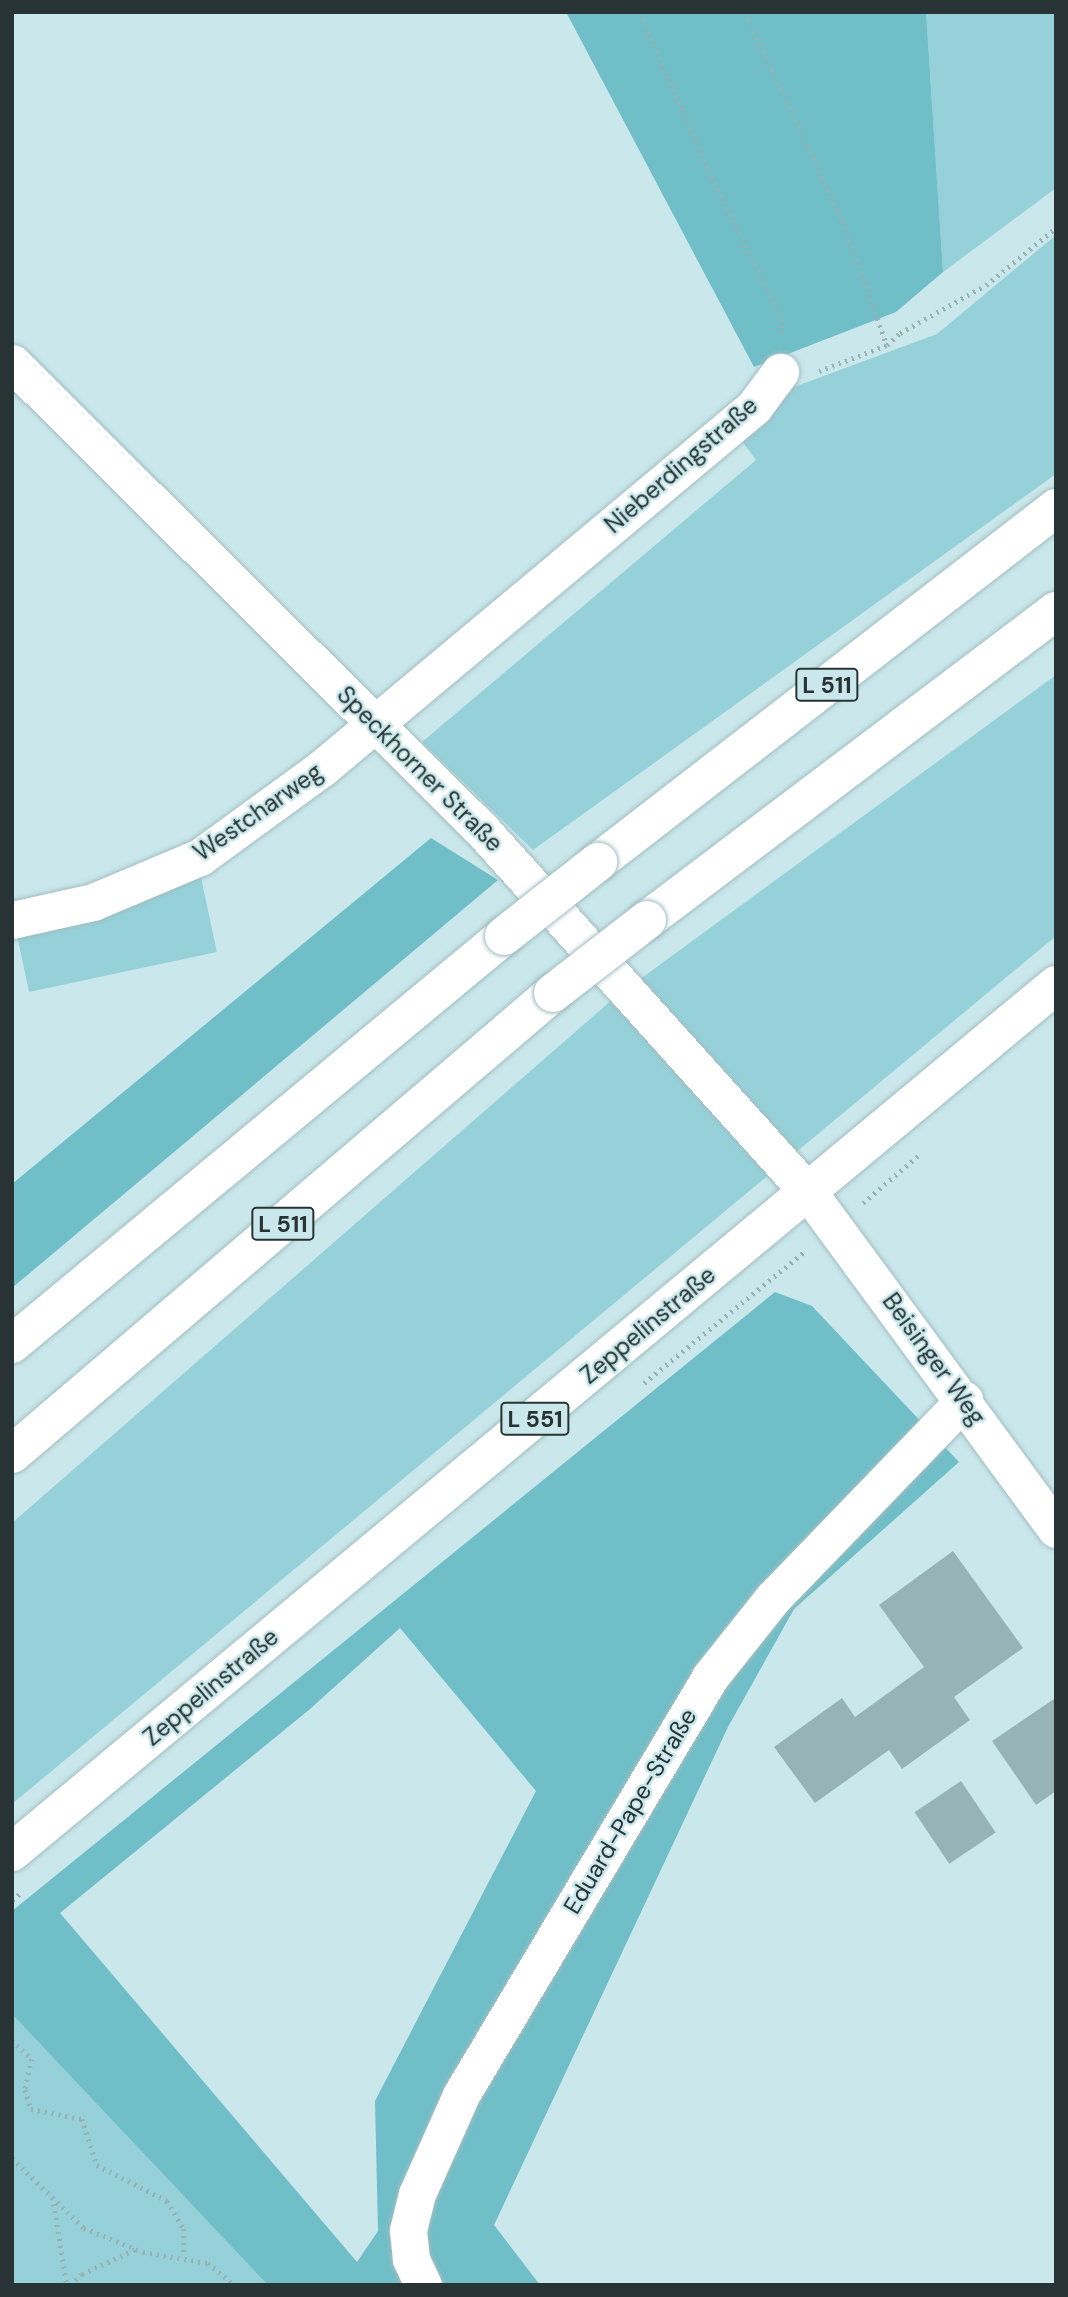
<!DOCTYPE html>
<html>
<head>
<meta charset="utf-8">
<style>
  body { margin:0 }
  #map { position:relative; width:1068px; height:2297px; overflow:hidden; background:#cae8eb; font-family:"DM Sans",sans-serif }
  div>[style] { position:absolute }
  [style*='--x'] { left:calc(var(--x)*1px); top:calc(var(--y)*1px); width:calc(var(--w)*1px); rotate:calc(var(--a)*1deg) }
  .green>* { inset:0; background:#96d1d9; transform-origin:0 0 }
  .forest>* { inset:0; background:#70bec7 }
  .building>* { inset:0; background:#97b3b7; transform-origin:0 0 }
  .path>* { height:4.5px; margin-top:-2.25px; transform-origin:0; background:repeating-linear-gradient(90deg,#98b1b3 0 2px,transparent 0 7px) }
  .roads { filter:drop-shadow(0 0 2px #a1bdc1) drop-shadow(0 0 2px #a1bdc1) }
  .street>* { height:37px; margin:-18.5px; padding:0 18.5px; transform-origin:18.5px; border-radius:18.5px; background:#fff }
  .primary>* { height:38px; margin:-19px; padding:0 19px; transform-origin:19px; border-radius:19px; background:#fff }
  .highway>* { height:38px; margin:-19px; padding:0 19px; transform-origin:19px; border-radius:19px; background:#fff }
  .bridges { filter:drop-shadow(0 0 2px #a1bdc1) drop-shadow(0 0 2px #a1bdc1) }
  .highway-bridge>* { height:38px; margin:-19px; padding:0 19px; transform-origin:19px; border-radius:19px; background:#fff }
  span { translate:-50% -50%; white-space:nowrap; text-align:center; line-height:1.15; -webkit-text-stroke:5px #cae8eb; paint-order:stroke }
  .shield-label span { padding:2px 5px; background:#cae8eb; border:2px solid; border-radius:5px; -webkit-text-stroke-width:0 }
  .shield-label { font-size:23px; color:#273334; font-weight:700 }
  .street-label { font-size:24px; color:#273334 }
  .frame { position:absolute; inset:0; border:14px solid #273334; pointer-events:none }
</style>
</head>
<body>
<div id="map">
  <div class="green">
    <i style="clip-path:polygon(926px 12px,1056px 12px,1056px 188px,943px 272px)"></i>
    <i style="clip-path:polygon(1056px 235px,1056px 474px,533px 850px,422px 742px,756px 460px,739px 437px,794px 387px,937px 334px)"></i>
    <i style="clip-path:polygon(1056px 675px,1056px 936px,12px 1804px,12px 1523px,613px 999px)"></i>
    <i style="left:199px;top:868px;width:86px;height:192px;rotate:78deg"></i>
    <i style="clip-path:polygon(12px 2014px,270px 2285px,12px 2285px)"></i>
  </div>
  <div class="forest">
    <i style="clip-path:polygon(566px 12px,926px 12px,943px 272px,896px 312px,754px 367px)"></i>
    <i style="clip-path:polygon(431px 838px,498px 880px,12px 1288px,12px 1184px)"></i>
    <i style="clip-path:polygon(evenodd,775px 1292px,812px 1306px,959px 1462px,794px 1609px,728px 1727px,494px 2225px,540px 2285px,268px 2285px,12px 2014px,12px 1911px,775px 1292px,400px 1628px,536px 1791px,375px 2101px,378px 2231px,357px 2262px,60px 1913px,310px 1709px,400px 1628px)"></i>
  </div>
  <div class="building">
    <i style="clip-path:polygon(953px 1551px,1023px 1648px,954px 1697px,970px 1720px,902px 1769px,889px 1750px,815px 1803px,774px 1747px,842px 1698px,855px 1717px,924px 1667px,879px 1605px)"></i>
    <i style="clip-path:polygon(1054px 1699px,1056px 1791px,1036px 1805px,992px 1741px)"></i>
    <i style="left:961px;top:1781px;width:62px;height:56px;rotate:56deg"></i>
  </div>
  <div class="path">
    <i style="--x:640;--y:12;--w:172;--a:66.7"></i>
    <i style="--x:708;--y:170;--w:166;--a:63.6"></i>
    <i style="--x:782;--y:319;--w:17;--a:90"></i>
    <i style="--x:745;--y:12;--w:236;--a:65"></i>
    <i style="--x:845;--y:226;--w:126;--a:70.6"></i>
    <i style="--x:819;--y:371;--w:73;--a:-20.9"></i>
    <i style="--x:887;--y:345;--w:18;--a:-43"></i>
    <i style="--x:900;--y:333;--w:98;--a:-29.2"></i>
    <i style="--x:986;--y:285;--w:90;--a:-39.2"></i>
    <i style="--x:863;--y:1203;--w:75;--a:-40.7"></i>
    <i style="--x:644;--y:1383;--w:208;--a:-39.3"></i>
    <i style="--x:12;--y:1900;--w:13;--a:-39"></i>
    <i style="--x:12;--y:2040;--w:28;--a:44"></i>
    <i style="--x:32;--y:2059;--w:32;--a:103"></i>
    <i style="--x:25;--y:2090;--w:20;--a:72"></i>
    <i style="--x:31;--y:2109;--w:52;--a:11.1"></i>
    <i style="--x:82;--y:2119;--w:48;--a:71.9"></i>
    <i style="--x:97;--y:2165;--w:79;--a:27.2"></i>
    <i style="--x:167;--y:2201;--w:33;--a:59"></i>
    <i style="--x:184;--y:2229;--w:28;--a:90"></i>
    <i style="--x:12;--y:2158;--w:100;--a:44.2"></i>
    <i style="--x:84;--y:2228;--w:64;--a:22.1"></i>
    <i style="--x:143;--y:2252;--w:66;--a:9.6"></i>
    <i style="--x:208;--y:2263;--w:34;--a:40"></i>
    <i style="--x:54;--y:2204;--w:82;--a:80.9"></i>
    <i style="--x:70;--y:2285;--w:16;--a:-43"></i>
    <i style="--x:82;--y:2274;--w:60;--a:-24.8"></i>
  </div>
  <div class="roads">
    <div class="street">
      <i style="--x:12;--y:363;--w:663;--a:44.82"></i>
      <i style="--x:482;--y:830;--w:489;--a:48"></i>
      <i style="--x:809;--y:1193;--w:417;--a:53.7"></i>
      <i style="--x:12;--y:920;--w:83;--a:-12.5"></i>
      <i style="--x:93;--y:902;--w:116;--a:-22.8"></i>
      <i style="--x:200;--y:857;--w:151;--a:-36.1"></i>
      <i style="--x:322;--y:768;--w:563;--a:-39.88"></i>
      <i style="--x:754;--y:407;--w:44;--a:-53.4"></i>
      <i style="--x:423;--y:2285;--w:29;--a:-115"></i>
      <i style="--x:411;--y:2259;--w:29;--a:-96"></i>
      <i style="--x:408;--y:2230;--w:37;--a:-76"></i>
      <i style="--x:417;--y:2194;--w:108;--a:-66"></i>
      <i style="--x:461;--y:2095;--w:487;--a:-59.2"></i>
      <i style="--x:710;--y:1677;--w:100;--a:-51.5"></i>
      <i style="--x:772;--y:1599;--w:277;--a:-46"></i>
    </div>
    <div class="primary">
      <i style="--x:12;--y:1852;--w:1357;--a:-39.71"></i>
    </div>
    <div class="highway">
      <i style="--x:598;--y:862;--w:579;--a:-37.7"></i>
      <i style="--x:647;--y:920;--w:513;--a:-37.07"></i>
      <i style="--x:12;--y:1344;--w:639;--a:-39.67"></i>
      <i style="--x:12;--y:1454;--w:711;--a:-40.44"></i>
    </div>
  </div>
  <div class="bridges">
    <div class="highway-bridge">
      <i style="--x:504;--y:936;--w:120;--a:-38.2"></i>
      <i style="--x:553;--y:993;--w:119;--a:-37.8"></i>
    </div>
  </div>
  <div class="shield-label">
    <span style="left:827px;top:685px">L 511</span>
    <span style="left:283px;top:1224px">L 511</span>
    <span style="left:535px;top:1419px">L 551</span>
  </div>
  <div class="street-label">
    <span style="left:681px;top:465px;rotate:-41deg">Nieberdingstraße</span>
    <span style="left:420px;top:769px;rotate:45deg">Speckhorner Straße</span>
    <span style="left:258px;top:812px;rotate:-35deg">Westcharweg</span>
    <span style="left:648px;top:1325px;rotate:-40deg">Zeppelinstraße</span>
    <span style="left:934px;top:1359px;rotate:54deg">Beisinger Weg</span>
    <span style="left:211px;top:1687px;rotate:-40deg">Zeppelinstraße</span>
    <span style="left:630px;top:1811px;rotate:-59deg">Eduard-Pape-Straße</span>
  </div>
  <div class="frame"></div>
</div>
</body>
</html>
